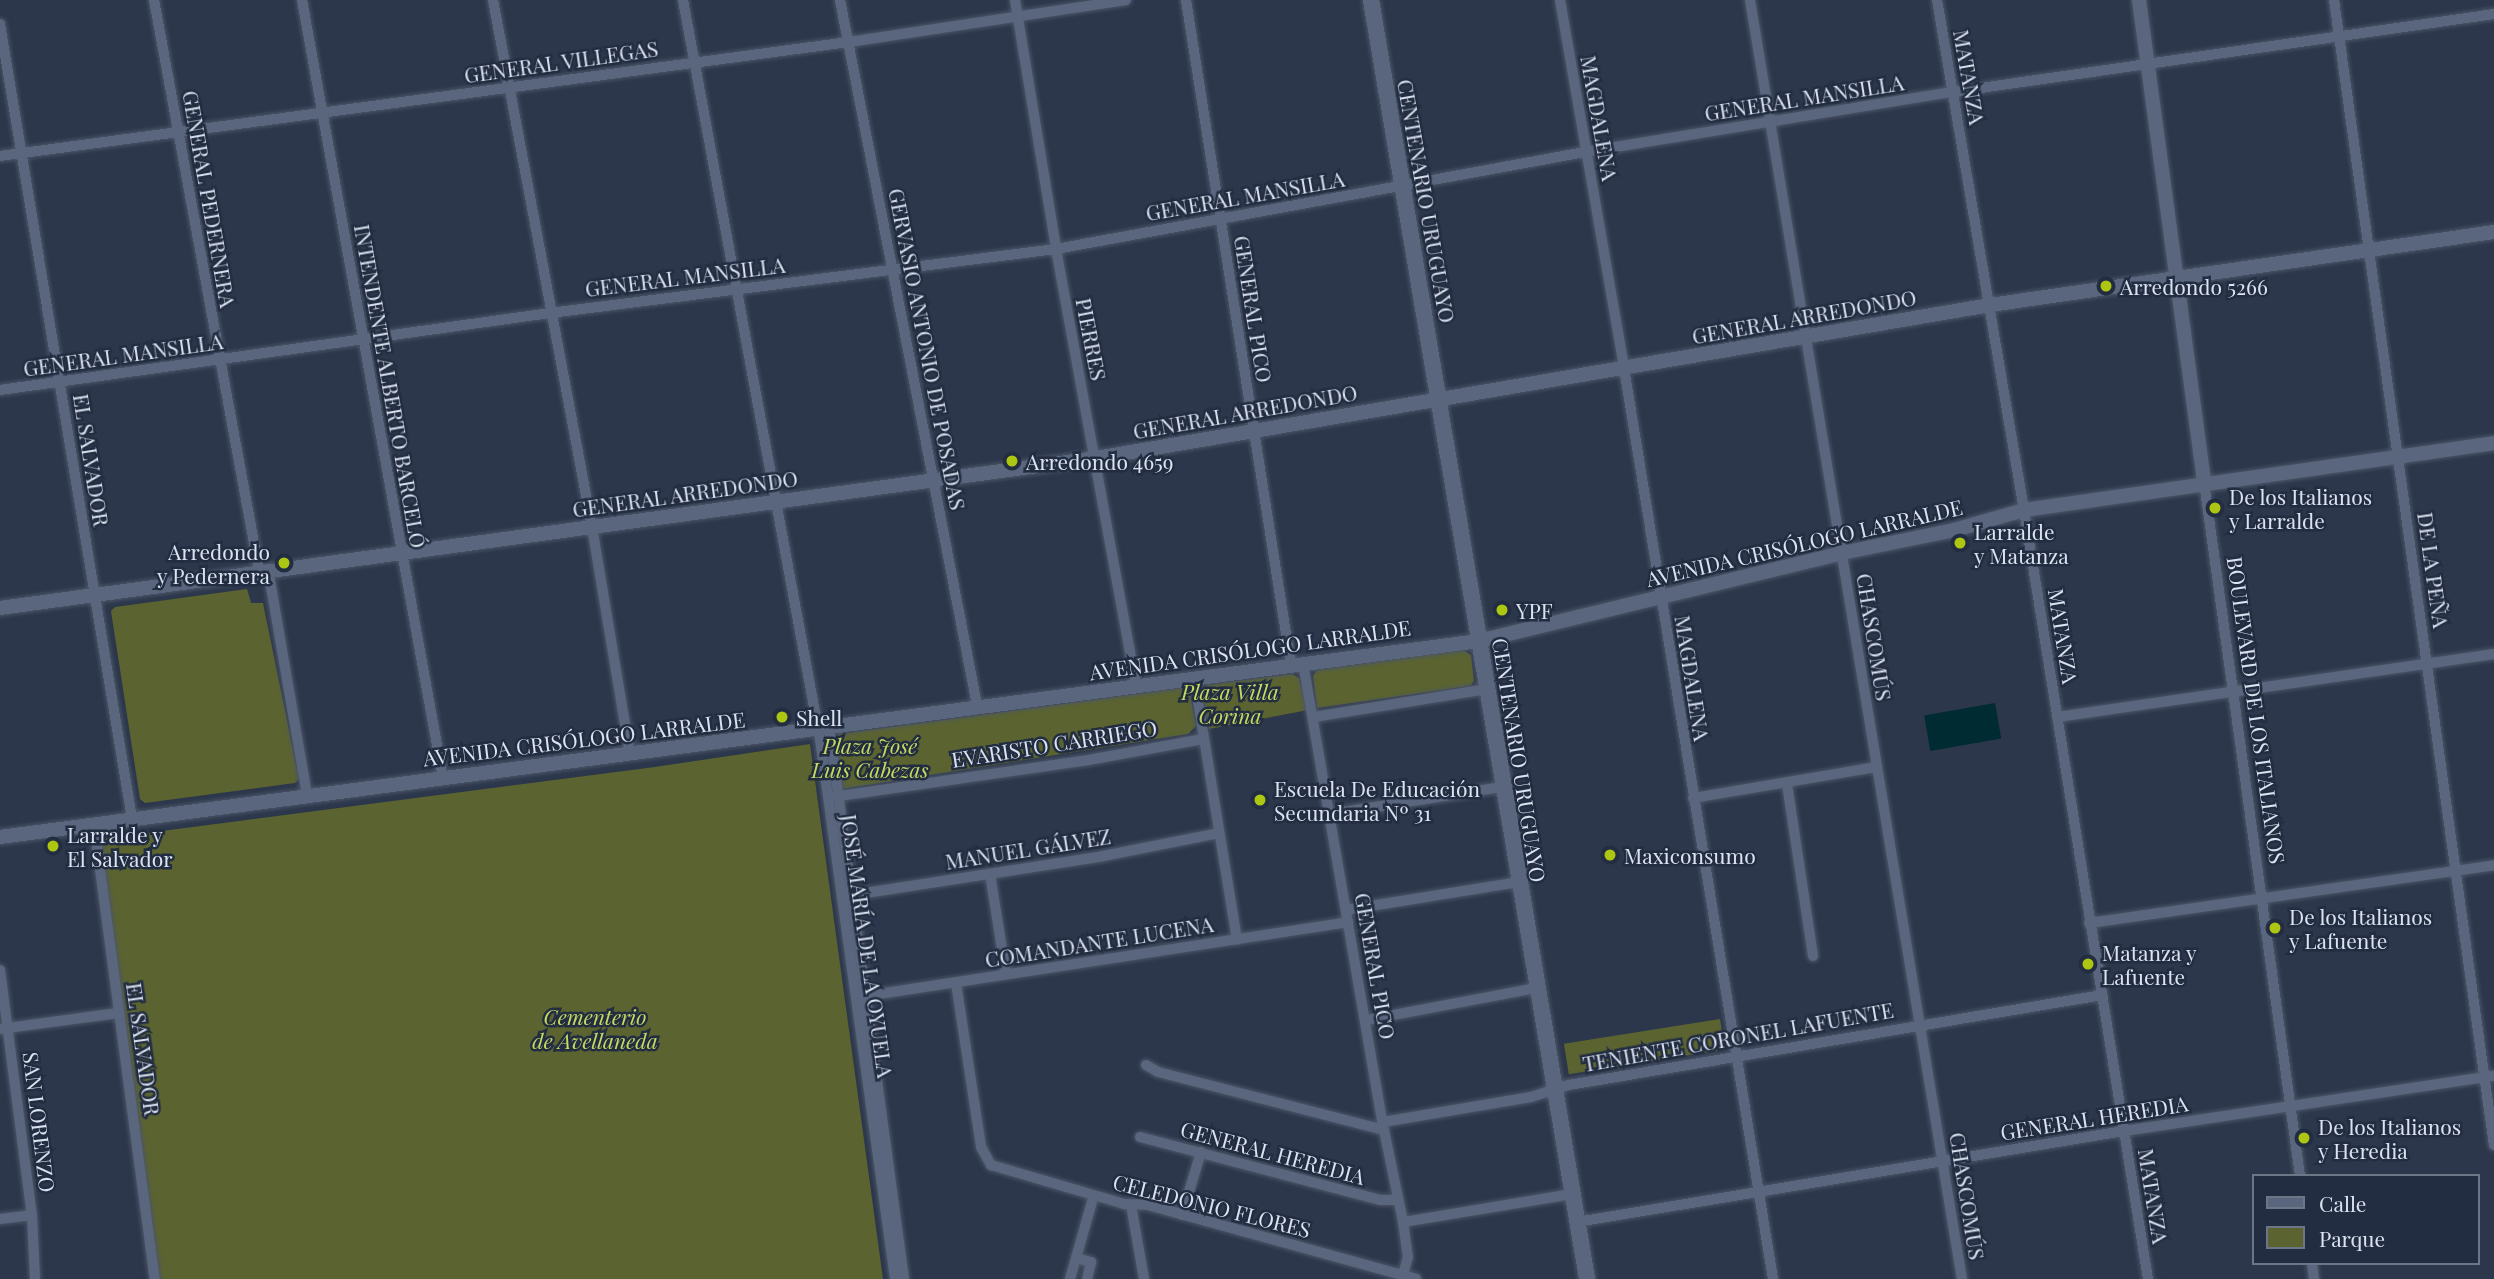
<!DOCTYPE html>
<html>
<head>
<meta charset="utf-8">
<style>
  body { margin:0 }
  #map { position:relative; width:2494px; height:1279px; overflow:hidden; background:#2c374c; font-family:"Playfair Display",serif }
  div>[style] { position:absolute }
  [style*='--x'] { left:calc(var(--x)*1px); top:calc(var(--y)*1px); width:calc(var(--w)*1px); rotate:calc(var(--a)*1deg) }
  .green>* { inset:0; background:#5b6430; transform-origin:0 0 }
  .water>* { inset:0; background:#002b32; transform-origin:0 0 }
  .roads { filter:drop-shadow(0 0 2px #4c5567) drop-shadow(0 0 2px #4c5567) }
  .minor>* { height:10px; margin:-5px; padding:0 5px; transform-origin:5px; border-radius:5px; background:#59667e }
  .tertiary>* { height:14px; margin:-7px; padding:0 7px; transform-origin:7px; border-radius:7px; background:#59667e }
  .secondary>* { height:16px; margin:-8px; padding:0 8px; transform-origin:8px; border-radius:8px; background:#59667e }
  .dots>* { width:19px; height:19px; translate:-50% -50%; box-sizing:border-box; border:4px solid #222d41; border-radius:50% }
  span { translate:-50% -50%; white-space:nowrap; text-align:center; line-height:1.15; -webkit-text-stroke:5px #222d41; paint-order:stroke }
  .street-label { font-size:21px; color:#dbe3f1 }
  .poi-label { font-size:21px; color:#dbe3f1 }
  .left { translate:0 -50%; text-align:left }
  .right { translate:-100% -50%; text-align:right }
  .park-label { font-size:21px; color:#c7da60; font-style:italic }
  .legend { position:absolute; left:2252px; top:1174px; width:228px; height:91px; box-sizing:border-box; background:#222d41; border:2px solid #6c7687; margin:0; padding:9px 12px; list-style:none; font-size:21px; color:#dbe3f1 }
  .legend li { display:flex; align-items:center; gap:14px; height:35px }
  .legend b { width:35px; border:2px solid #6c7687 }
</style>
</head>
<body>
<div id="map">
  <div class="green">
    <i style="clip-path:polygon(247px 589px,251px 603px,263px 603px,299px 779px,295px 783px,145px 803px,140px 799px,111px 611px,115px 607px)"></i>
    <i style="clip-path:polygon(1463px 650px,1471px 655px,1474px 681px,1470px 686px,1317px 708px,1313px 676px,1317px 670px)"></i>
    <i style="clip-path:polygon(1292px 674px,1299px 678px,1308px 710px,1209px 729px,1202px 693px,1207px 685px)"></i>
    <i style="clip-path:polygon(1181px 688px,1190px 694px,1196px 726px,1188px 734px,842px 789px,835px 739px,839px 734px)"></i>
    <i style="clip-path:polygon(810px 744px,883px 1279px,158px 1279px,101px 839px,655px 767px)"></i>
    <i style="left:1720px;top:1019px;width:31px;height:158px;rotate:81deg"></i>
  </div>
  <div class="water">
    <i style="left:1995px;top:703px;width:36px;height:72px;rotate:80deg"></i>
  </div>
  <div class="roads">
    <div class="minor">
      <i style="--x:154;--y:0;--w:580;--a:79.56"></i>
      <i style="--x:302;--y:0;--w:791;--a:79.73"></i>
      <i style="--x:493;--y:0;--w:536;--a:79.36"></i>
      <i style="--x:592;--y:527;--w:229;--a:80.5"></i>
      <i style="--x:683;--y:0;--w:752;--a:79.5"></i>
      <i style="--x:820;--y:739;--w:545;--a:82.09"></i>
      <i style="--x:840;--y:0;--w:718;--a:79"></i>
      <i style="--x:1015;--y:0;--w:252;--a:80.6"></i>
      <i style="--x:1056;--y:249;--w:442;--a:79.6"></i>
      <i style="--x:1186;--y:0;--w:673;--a:81.03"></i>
      <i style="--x:1560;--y:0;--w:374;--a:80.1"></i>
      <i style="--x:1624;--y:368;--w:923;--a:80.71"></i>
      <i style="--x:1750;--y:0;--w:1296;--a:80.59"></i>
      <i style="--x:1937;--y:0;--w:517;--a:80.32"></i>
      <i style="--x:2024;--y:510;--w:779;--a:80.84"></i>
      <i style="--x:2334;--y:0;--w:1156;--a:82.05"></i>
      <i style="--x:0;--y:24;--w:806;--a:80.57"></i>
      <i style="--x:0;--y:156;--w:857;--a:-7.65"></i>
      <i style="--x:849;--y:42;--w:280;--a:-8.6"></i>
      <i style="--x:0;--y:390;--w:555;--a:-7.97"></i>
      <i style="--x:550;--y:313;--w:510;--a:-7.21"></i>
      <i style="--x:1056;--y:249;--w:538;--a:-10.39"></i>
      <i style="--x:1585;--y:152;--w:373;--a:-9.3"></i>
      <i style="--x:1953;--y:92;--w:547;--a:-8.2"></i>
      <i style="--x:2204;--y:482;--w:701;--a:82.12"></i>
      <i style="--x:268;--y:569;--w:229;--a:80.2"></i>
      <i style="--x:1303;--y:663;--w:474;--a:80.2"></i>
      <i style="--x:1384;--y:1130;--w:94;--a:78.3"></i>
      <i style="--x:1403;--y:1222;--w:35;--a:82"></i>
      <i style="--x:1408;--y:1257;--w:19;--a:106"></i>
      <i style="--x:1194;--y:677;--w:266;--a:80.7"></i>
      <i style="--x:1314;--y:717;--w:175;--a:-9.2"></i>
      <i style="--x:2057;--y:717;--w:442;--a:-8.2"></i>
      <i style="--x:829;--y:727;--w:557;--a:82.26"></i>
      <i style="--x:1787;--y:784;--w:174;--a:81.4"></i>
      <i style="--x:832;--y:797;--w:254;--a:-8.2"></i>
      <i style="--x:1083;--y:761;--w:122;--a:-10.4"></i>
      <i style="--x:1693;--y:798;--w:186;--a:-9.6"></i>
      <i style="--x:1330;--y:814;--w:175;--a:-8.9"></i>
      <i style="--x:94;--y:824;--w:459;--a:82.4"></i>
      <i style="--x:990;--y:874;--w:101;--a:80.9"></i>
      <i style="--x:846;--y:896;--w:260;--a:-8.8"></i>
      <i style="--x:1103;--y:856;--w:118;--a:-11.2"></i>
      <i style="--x:1346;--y:910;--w:174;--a:-9.2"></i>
      <i style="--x:2089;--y:923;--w:409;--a:-8.1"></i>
      <i style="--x:0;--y:970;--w:247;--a:82.6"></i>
      <i style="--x:32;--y:1215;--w:64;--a:87.3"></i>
      <i style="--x:956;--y:983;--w:166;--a:81.3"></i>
      <i style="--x:981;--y:1147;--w:21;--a:61"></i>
      <i style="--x:991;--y:1165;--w:139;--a:16.3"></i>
      <i style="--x:1124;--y:1204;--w:24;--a:2"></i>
      <i style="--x:1148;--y:1205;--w:278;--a:15.4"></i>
      <i style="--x:859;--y:997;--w:495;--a:-8.7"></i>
      <i style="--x:1367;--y:1020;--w:172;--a:-10.7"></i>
      <i style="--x:0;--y:1029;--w:120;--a:-7.7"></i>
      <i style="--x:1146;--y:1065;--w:14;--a:30"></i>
      <i style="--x:1158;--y:1072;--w:233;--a:14.4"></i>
      <i style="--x:1383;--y:1122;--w:150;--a:-9.6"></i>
      <i style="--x:1531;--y:1097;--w:40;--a:-18"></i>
      <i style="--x:1569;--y:1085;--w:541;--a:-9.58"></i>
      <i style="--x:1140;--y:1137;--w:248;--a:14.7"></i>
      <i style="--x:1380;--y:1200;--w:18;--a:0"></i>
      <i style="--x:1131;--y:1205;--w:75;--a:80"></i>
      <i style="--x:1182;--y:1215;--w:66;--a:-73.2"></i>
      <i style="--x:0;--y:1219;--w:32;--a:-7"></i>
      <i style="--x:1403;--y:1222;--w:171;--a:-9.4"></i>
      <i style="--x:1577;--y:1222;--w:555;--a:-9.45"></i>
      <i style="--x:2124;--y:1131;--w:374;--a:-8.5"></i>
      <i style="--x:1076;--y:1258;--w:16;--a:15"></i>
      <i style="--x:1091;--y:1262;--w:17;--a:103"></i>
      <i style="--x:2312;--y:1263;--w:16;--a:83"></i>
      <i style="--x:1070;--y:1279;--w:87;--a:-74.1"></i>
    </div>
    <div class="tertiary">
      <i style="--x:2139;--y:0;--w:486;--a:82.3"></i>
      <i style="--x:0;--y:608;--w:1106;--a:-7.79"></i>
      <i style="--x:1096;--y:458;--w:907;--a:-9.71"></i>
      <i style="--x:1990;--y:305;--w:509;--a:-8.24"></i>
      <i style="--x:0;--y:837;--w:1492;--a:-7.55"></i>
      <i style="--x:1479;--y:641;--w:374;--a:-13.6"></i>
      <i style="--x:1842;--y:553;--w:114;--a:-11.6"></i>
      <i style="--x:1954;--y:530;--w:73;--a:-15.9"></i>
      <i style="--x:2024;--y:510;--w:475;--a:-8.1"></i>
    </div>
    <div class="secondary">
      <i style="--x:1371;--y:0;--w:1297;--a:80.41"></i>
    </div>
  </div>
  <div class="dots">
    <i style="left:2106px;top:286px;background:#acc612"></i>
    <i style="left:1012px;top:461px;background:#acc612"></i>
    <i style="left:2215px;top:508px;background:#acc612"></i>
    <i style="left:1960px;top:543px;background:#acc612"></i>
    <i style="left:284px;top:563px;background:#acc612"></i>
    <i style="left:1502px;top:610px;background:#acc612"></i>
    <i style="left:782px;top:717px;background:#acc612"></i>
    <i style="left:1260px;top:800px;background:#acc612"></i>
    <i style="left:53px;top:846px;background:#acc612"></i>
    <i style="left:1610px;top:855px;background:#acc612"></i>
    <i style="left:2275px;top:928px;background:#acc612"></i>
    <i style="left:2088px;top:964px;background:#acc612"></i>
    <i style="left:2304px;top:1138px;background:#acc612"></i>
  </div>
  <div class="street-label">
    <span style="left:561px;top:61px;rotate:-8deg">GENERAL VILLEGAS</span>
    <span style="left:1970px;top:77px;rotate:80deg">MATANZA</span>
    <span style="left:1804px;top:97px;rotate:-9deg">GENERAL MANSILLA</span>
    <span style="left:1600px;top:118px;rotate:80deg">MAGDALENA</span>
    <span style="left:1245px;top:195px;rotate:-10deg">GENERAL MANSILLA</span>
    <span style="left:210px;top:199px;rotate:80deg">GENERAL PEDERNERA</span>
    <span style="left:1427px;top:201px;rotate:80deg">CENTENARIO URUGUAYO</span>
    <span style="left:685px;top:276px;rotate:-7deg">GENERAL MANSILLA</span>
    <span style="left:1254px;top:309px;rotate:81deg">GENERAL PICO</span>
    <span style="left:1804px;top:316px;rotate:-10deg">GENERAL ARREDONDO</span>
    <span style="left:1092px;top:339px;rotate:79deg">PIERRES</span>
    <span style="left:928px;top:349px;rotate:79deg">GERVASIO ANTONIO DE POSADAS</span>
    <span style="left:123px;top:354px;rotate:-8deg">GENERAL MANSILLA</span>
    <span style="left:391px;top:386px;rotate:80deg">INTENDENTE ALBERTO BARCELÓ</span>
    <span style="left:1245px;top:411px;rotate:-10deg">GENERAL ARREDONDO</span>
    <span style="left:92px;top:460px;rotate:81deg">EL SALVADOR</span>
    <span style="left:685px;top:493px;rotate:-8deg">GENERAL ARREDONDO</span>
    <span style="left:1804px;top:542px;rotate:-13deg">AVENIDA CRISÓLOGO LARRALDE</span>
    <span style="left:2434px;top:570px;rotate:82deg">DE LA PEÑA</span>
    <span style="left:2064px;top:636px;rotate:81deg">MATANZA</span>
    <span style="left:1875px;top:637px;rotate:81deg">CHASCOMÚS</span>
    <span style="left:1250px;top:649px;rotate:-8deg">AVENIDA CRISÓLOGO LARRALDE</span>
    <span style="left:1693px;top:678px;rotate:81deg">MAGDALENA</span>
    <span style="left:2257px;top:710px;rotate:82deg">BOULEVARD DE LOS ITALIANOS</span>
    <span style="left:584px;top:738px;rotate:-7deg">AVENIDA CRISÓLOGO LARRALDE</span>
    <span style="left:1054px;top:743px;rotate:-9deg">EVARISTO CARRIEGO</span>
    <span style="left:1520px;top:760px;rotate:81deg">CENTENARIO URUGUAYO</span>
    <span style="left:1028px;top:848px;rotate:-9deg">MANUEL GÁLVEZ</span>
    <span style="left:1099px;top:941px;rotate:-9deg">COMANDANTE LUCENA</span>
    <span style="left:868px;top:946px;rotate:82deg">JOSÉ MARÍA DE LA OYUELA</span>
    <span style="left:1376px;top:966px;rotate:80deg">GENERAL PICO</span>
    <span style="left:1738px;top:1036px;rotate:-10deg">TENIENTE CORONEL LAFUENTE</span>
    <span style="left:144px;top:1049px;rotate:82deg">EL SALVADOR</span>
    <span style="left:2094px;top:1117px;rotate:-9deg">GENERAL HEREDIA</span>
    <span style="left:40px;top:1122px;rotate:83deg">SAN LORENZO</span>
    <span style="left:1273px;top:1152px;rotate:15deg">GENERAL HEREDIA</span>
    <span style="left:1968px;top:1196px;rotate:81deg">CHASCOMÚS</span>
    <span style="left:2154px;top:1196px;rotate:81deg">MATANZA</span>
    <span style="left:1212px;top:1205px;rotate:14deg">CELEDONIO FLORES</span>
  </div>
  <div class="poi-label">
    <span class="left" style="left:2120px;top:286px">Arredondo 5266</span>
    <span class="left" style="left:1026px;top:461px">Arredondo 4659</span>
    <span class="left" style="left:2229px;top:508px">De los Italianos<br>y Larralde</span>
    <span class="left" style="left:1974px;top:543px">Larralde<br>y Matanza</span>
    <span class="right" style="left:270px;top:563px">Arredondo<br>y Pedernera</span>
    <span class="left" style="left:1516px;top:610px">YPF</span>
    <span class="left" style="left:796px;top:717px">Shell</span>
    <span class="left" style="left:1274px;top:800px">Escuela De Educación<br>Secundaria Nº 31</span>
    <span class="left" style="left:67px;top:846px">Larralde y<br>El Salvador</span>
    <span class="left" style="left:1624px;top:855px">Maxiconsumo</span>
    <span class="left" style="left:2289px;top:928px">De los Italianos<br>y Lafuente</span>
    <span class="left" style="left:2102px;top:964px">Matanza y<br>Lafuente</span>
    <span class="left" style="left:2318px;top:1138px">De los Italianos<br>y Heredia</span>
  </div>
  <div class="park-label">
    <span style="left:1230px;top:703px">Plaza Villa<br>Corina</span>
    <span style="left:870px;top:757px">Plaza José<br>Luis Cabezas</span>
    <span style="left:595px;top:1028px">Cementerio<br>de Avellaneda</span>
  </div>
  <ul class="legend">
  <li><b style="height:9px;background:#59667e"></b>Calle</li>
  <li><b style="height:19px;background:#5b6430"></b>Parque</li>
  </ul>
</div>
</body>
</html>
